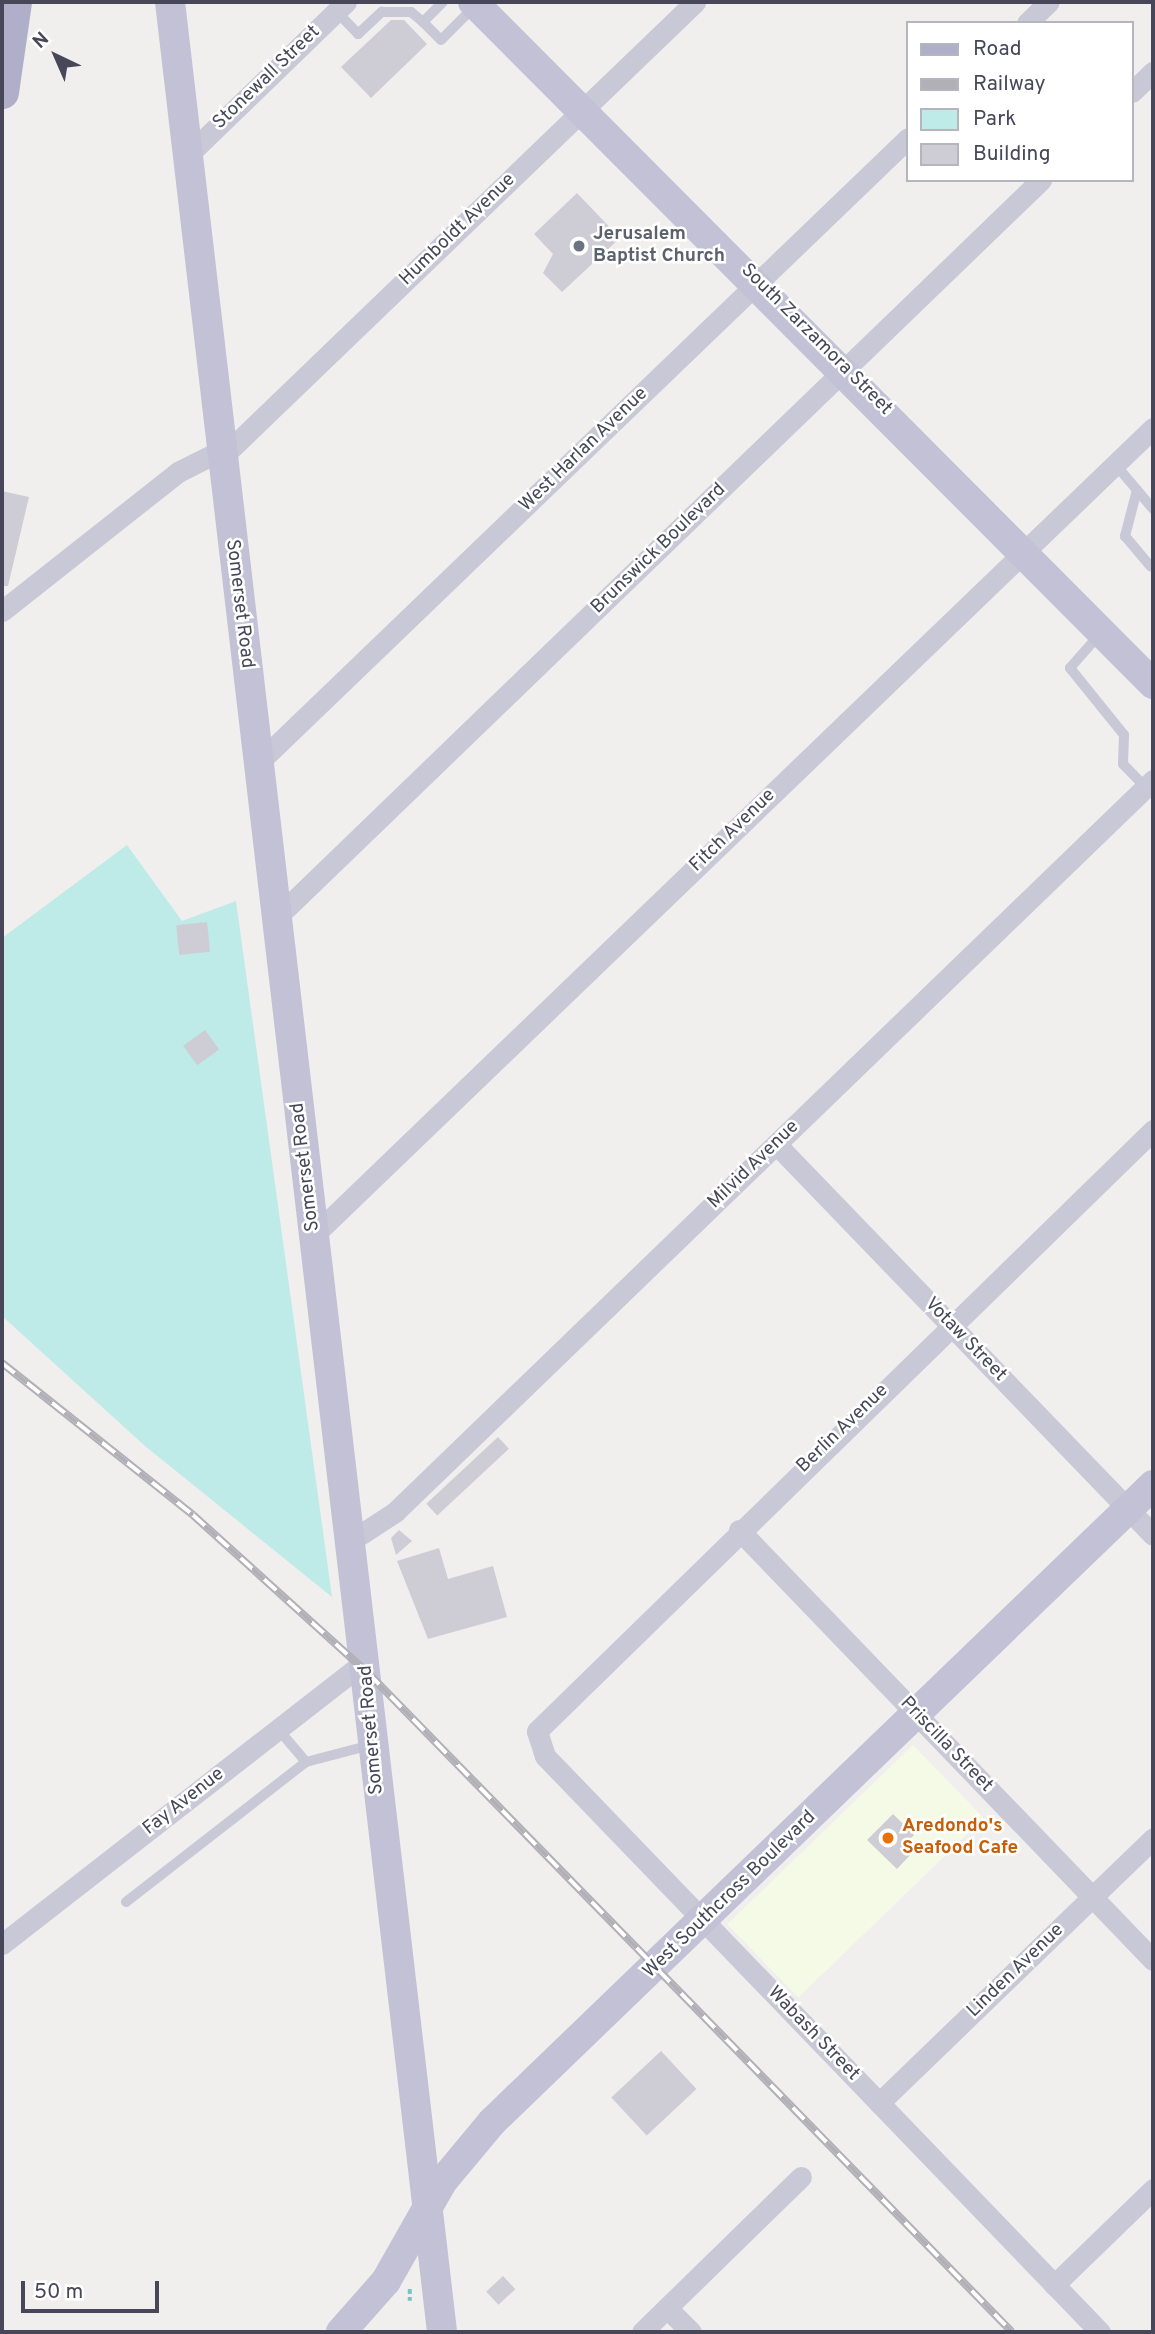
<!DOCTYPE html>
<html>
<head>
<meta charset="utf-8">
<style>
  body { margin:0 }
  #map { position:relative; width:1155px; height:2334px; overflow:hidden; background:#f0efed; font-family:Overpass,sans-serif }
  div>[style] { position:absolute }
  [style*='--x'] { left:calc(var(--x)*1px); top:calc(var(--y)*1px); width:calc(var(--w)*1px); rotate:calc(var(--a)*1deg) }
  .commercial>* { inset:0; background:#f5fae7; transform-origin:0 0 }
  .green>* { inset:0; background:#beebe7 }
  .building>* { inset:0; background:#cecdd5; transform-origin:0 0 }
  .path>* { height:3.5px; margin-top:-1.75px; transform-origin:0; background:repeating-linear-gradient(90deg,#79c3c6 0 5px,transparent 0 8.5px) }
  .lane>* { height:10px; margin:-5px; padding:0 5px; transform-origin:5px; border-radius:5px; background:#c8c8d6 }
  .street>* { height:21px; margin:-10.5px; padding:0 10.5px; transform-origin:10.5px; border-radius:10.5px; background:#c8c8d6 }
  .secondary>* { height:30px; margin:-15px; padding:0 15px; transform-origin:15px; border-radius:15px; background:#c2c1d5 }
  .primary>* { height:33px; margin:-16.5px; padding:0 16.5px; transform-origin:16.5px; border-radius:16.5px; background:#b0afca }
  .rail>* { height:8px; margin-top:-4px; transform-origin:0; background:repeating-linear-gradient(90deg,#fff 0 16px,#b1b0b7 0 32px); box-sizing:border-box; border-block:2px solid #b1b0b7 }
  .dots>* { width:19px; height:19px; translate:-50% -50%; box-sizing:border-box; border:4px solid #fff; border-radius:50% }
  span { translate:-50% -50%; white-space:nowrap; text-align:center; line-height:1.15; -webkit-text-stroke:5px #fff; paint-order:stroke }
  .street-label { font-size:19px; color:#474759 }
  .worship-label { font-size:19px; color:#5b616d; font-weight:700 }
  .left { translate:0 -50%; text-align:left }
  .food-label { font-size:19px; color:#c56008; font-weight:700 }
  .frame { position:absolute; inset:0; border:4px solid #474759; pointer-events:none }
  .legend { position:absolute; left:906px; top:21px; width:228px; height:161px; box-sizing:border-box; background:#fff; border:2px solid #b5b5bd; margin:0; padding:9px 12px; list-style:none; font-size:21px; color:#474759 }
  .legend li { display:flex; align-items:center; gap:14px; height:35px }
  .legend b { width:35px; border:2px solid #b5b5bd }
  .north { position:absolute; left:21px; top:21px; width:70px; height:70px; -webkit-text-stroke:5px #fff; paint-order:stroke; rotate:316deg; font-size:19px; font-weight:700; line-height:28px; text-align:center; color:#474759 }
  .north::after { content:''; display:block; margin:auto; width:24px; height:32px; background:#474759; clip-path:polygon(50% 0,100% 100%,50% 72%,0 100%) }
  .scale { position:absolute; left:21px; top:2281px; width:138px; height:32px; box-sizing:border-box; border:4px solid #474759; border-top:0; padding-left:9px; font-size:21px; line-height:24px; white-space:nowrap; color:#474759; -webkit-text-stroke:5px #fff; paint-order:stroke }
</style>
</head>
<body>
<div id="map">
  <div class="commercial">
    <i style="left:913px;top:1745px;width:102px;height:258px;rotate:46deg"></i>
  </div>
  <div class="green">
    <i style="clip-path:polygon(127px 845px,182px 921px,236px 901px,332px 1597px,145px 1446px,2px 1316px,2px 938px)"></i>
  </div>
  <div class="building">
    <i style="clip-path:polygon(391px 20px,404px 20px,427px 44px,371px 98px,341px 67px)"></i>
    <i style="clip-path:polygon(577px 193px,620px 238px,562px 292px,543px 273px,553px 254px,534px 234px)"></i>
    <i style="clip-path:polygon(2px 491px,29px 497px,8px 586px,2px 586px)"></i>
    <i style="left:207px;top:922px;width:30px;height:31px;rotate:84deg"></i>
    <i style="left:205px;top:1030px;width:24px;height:27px;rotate:54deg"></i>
    <i style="left:498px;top:1437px;width:16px;height:98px;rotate:47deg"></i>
    <i style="clip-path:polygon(399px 1530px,412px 1541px,396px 1555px,391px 1538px)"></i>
    <i style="clip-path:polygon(439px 1548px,448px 1579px,493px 1566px,507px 1617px,428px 1639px,397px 1561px)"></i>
    <i style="clip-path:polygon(893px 1814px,914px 1835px,906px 1843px,914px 1851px,897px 1869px,867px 1840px)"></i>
    <i style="left:661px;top:2051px;width:52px;height:68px;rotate:47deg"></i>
    <i style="left:503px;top:2276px;width:18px;height:23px;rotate:47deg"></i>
  </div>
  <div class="path">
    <i style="--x:410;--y:2289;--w:12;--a:90"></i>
  </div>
  <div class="lane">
    <i style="--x:336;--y:11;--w:32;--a:46"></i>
    <i style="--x:358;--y:34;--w:33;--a:-43"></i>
    <i style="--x:382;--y:12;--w:29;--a:0"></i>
    <i style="--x:411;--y:12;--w:16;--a:40"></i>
    <i style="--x:423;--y:22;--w:28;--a:-45"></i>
    <i style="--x:423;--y:22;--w:25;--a:45"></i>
    <i style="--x:441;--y:40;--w:48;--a:-45"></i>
    <i style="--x:1115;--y:464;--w:59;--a:49.8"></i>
    <i style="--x:1137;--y:490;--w:48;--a:104.6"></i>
    <i style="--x:1125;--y:536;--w:40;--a:50"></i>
    <i style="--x:1099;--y:635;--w:44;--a:131.3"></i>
    <i style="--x:1070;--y:668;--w:86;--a:51.1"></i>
    <i style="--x:1124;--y:735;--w:29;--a:92"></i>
    <i style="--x:1123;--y:764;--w:32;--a:46"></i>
    <i style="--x:278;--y:1729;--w:43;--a:49.7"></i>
    <i style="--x:126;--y:1902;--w:228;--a:-37.9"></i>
    <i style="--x:306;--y:1762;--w:67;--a:-14.7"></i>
  </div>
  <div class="street">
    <i style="--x:1027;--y:23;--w:30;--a:-44"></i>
    <i style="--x:1132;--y:92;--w:29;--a:-44"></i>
    <i style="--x:188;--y:155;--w:220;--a:-44.1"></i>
    <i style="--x:221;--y:458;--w:658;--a:-43.89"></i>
    <i style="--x:2;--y:611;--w:224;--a:-38.3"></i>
    <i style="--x:178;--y:472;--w:47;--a:-26.6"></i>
    <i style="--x:259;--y:762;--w:900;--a:-43.87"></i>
    <i style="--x:277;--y:917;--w:1062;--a:-43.97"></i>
    <i style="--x:776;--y:1144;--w:543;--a:46.04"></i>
    <i style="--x:314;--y:1235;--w:1164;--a:-43.89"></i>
    <i style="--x:739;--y:1530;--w:597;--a:46.09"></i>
    <i style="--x:349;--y:1542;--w:55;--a:-33.1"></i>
    <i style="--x:395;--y:1512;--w:1054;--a:-44"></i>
    <i style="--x:2;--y:1944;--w:462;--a:-37.9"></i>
    <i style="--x:879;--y:2103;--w:381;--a:-44"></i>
    <i style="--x:1054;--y:2285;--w:138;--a:-44.1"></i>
    <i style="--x:667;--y:2308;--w:34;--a:45"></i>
    <i style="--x:642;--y:2332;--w:222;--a:-44.3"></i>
    <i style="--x:1100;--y:2332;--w:800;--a:-133.94"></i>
    <i style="--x:545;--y:1756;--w:26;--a:-108"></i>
    <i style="--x:537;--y:1731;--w:861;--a:-44.29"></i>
  </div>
  <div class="secondary">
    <i style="--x:170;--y:2;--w:2346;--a:83.34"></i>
    <i style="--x:473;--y:2;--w:963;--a:45.08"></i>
    <i style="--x:341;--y:2332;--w:68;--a:-48.6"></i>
    <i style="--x:386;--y:2281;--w:114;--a:-60.5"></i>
    <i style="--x:442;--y:2182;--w:78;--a:-50.2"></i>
    <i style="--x:492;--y:2122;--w:918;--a:-43.94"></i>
  </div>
  <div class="primary">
    <i style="--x:2;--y:92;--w:91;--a:-81.8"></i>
  </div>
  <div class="rail">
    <i style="--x:2;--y:1363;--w:244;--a:38.5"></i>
    <i style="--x:193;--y:1515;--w:236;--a:42.1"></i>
    <i style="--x:368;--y:1673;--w:921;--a:45.66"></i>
  </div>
  <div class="dots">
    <i style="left:579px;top:246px;background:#6b7280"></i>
    <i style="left:888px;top:1838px;background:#e8710a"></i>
  </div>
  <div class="street-label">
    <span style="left:267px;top:78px;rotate:-44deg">Stonewall Street</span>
    <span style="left:458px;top:230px;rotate:-44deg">Humboldt Avenue</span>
    <span style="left:816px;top:340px;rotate:45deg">South Zarzamora Street</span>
    <span style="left:584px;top:450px;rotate:-44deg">West Harlan Avenue</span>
    <span style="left:659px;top:549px;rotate:-44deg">Brunswick Boulevard</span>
    <span style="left:239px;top:604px;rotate:83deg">Somerset Road</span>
    <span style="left:733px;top:831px;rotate:-44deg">Fitch Avenue</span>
    <span style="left:754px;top:1165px;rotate:-44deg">Milvid Avenue</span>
    <span style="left:306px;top:1167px;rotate:-97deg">Somerset Road</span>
    <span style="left:965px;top:1340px;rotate:46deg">Votaw Street</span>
    <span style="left:843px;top:1429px;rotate:-44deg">Berlin Avenue</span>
    <span style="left:372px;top:1730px;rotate:-95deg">Somerset Road</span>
    <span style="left:946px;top:1745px;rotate:46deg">Priscilla Street</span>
    <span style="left:184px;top:1802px;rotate:-38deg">Fay Avenue</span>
    <span style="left:730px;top:1895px;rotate:-44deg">West Southcross Boulevard</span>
    <span style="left:1016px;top:1971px;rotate:-44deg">Linden Avenue</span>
    <span style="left:813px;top:2034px;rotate:46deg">Wabash Street</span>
  </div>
  <div class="worship-label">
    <span class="left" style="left:593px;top:246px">Jerusalem<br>Baptist Church</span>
  </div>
  <div class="food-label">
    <span class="left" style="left:902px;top:1838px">Aredondo's<br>Seafood Cafe</span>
  </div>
  <div class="frame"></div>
  <ul class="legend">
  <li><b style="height:9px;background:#b0afca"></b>Road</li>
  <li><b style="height:9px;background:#b1b0b7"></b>Railway</li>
  <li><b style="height:19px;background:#beebe7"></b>Park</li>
  <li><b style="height:19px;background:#cecdd5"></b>Building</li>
  </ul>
  <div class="north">N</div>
  <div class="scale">50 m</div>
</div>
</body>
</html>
